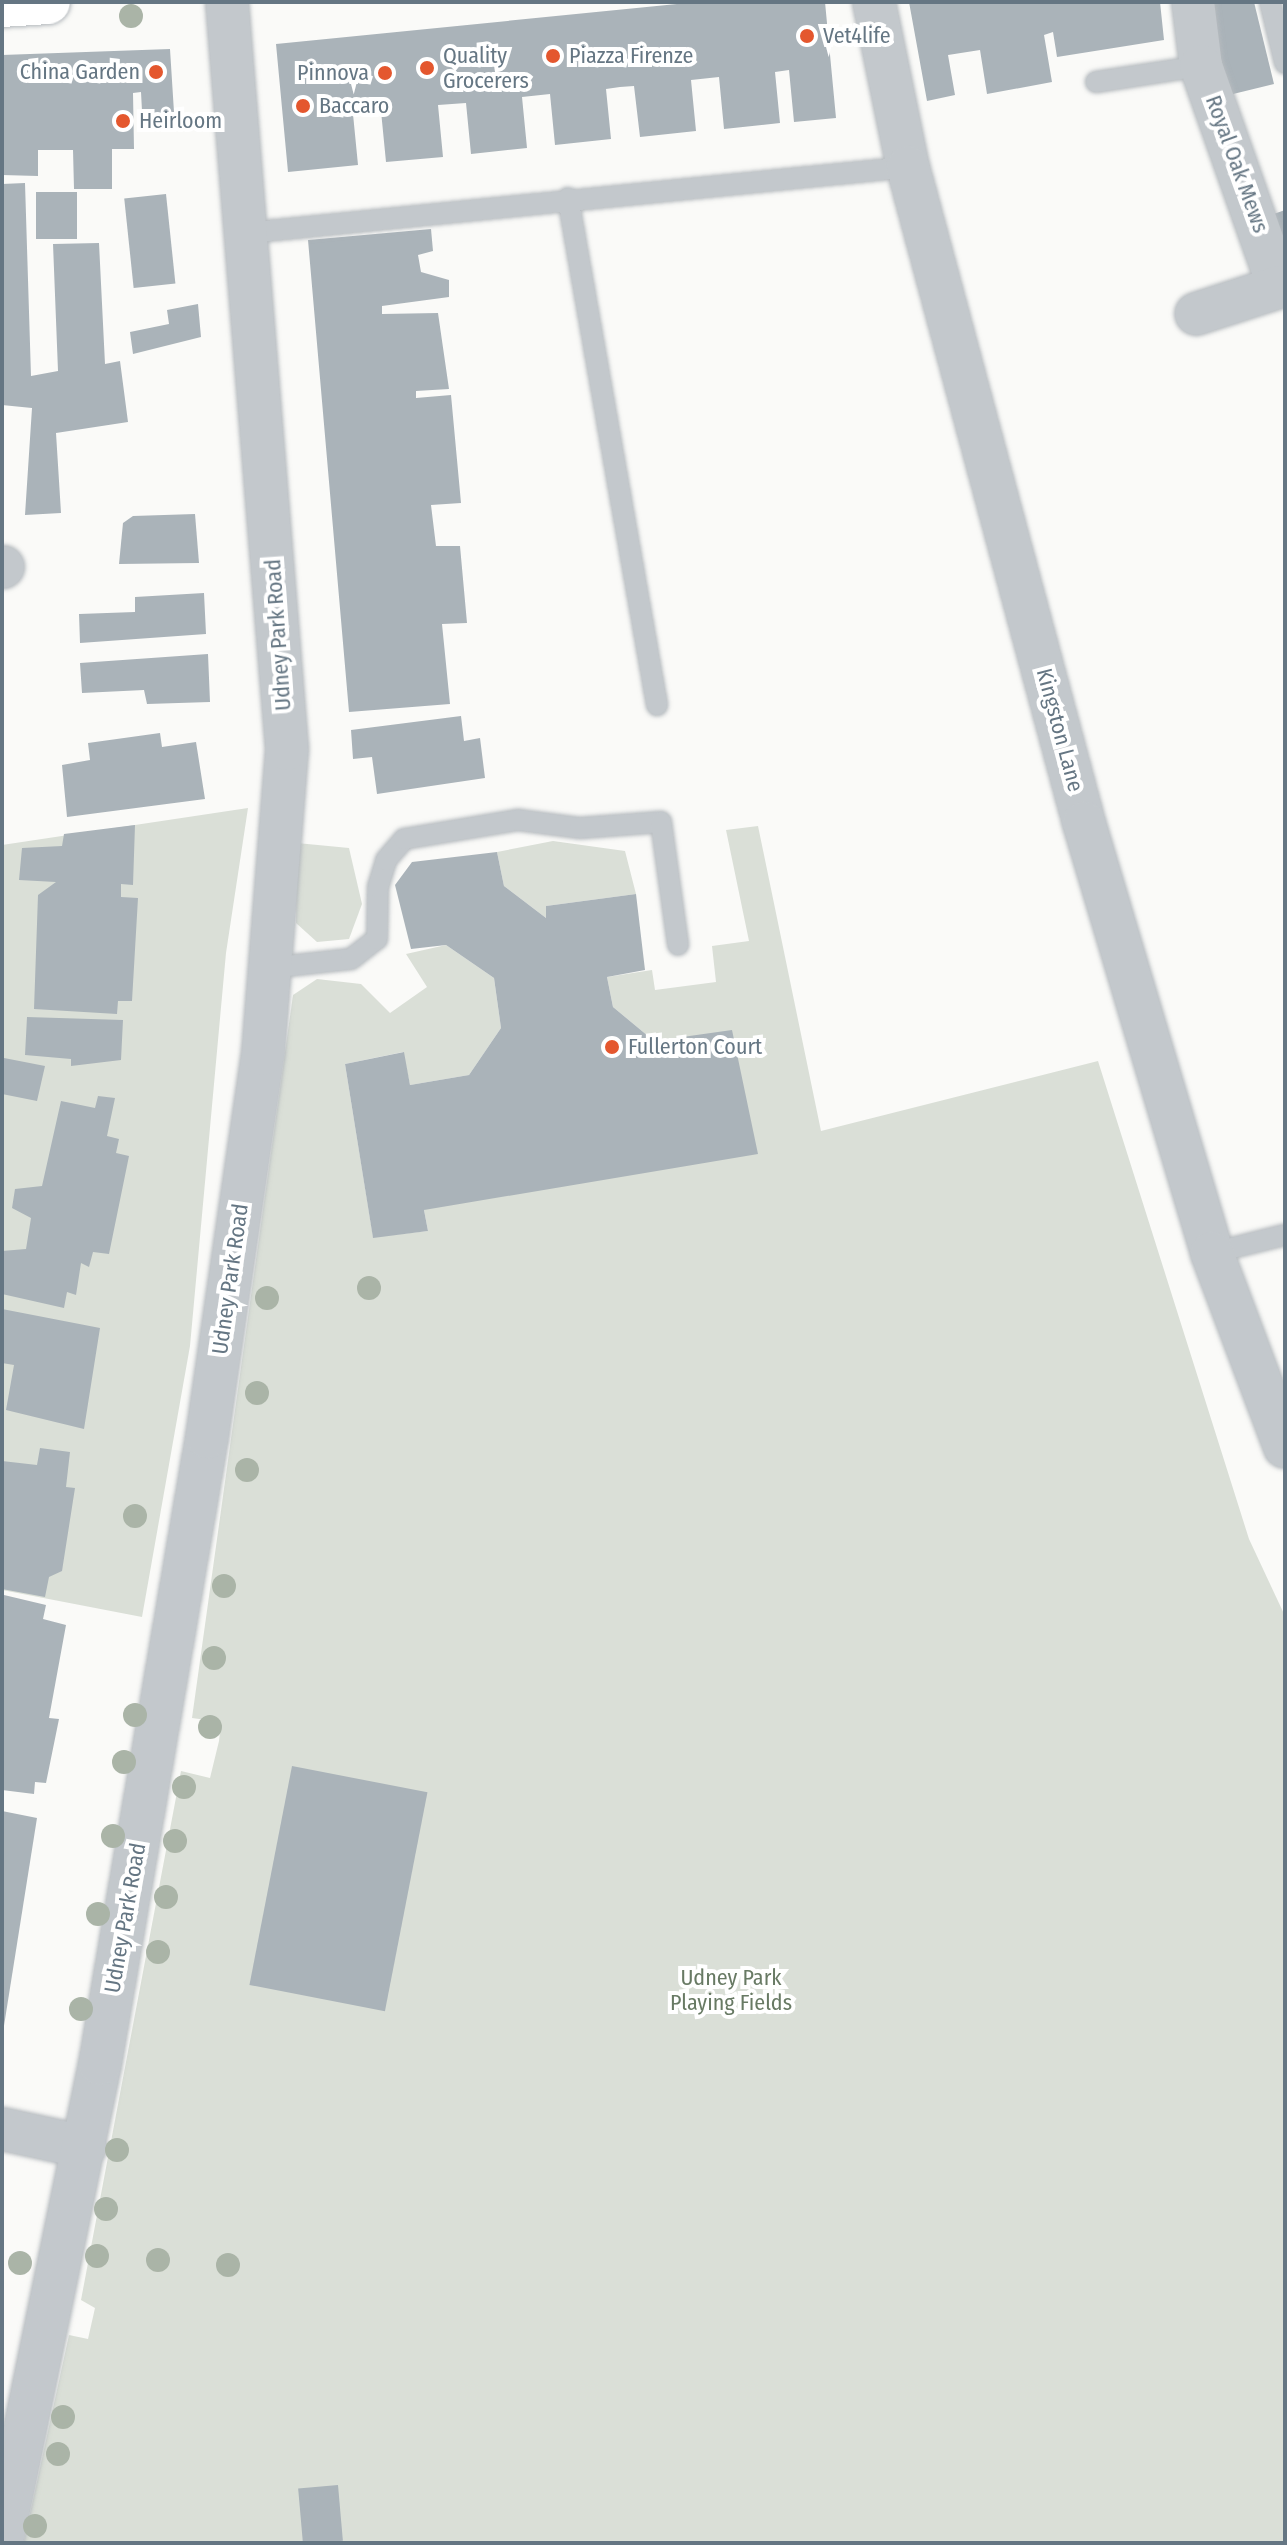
<!DOCTYPE html>
<html>
<head>
<meta charset="utf-8">
<style>
  body { margin:0 }
  #map { position:relative; width:1287px; height:2545px; overflow:hidden; background:#fafaf8; font-family:"Fira Sans Condensed",sans-serif }
  div>[style] { position:absolute }
  [style*='--x'] { left:calc(var(--x)*1px); top:calc(var(--y)*1px); width:calc(var(--w)*1px); rotate:calc(var(--a)*1deg) }
  .green>* { inset:0; background:#dadfd7 }
  .building>* { inset:0; background:#aab3b9; transform-origin:0 0 }
  .roads { filter:drop-shadow(0 0 2px #b5babe) drop-shadow(0 0 2px #b5babe) }
  .lane>* { height:20px; margin:-10px; padding:0 10px; transform-origin:10px; border-radius:10px; background:#c3c8cc }
  .street>* { height:42px; margin:-21px; padding:0 21px; transform-origin:21px; border-radius:21px; background:#c3c8cc }
  .primary>* { height:44px; margin:-22px; padding:0 22px; transform-origin:22px; border-radius:22px; background:#fff }
  .trees>* { width:24px; height:24px; margin:-12px; border-radius:50%; background:#aab4a7 }
  .dots>* { width:22px; height:22px; translate:-50% -50%; box-sizing:border-box; border:4px solid #fff; border-radius:50% }
  span { translate:-50% -50%; white-space:nowrap; text-align:center; line-height:1.15; -webkit-text-stroke:8px #fff; paint-order:stroke }
  .poi-label { font-size:22px; color:#657683 }
  .left { translate:0 -50%; text-align:left }
  .right { translate:-100% -50%; text-align:right }
  .street-label { font-size:22px; color:#657683 }
  .park-label { font-size:22px; color:#687a64 }
  .frame { position:absolute; inset:0; border:4px solid #657683; pointer-events:none }
</style>
</head>
<body>
<div id="map">
  <div class="green">
    <i style="clip-path:polygon(248px 808px,226px 953px,190px 1346px,142px 1617px,2px 1590px,2px 845px)"></i>
    <i style="clip-path:polygon(758px 826px,821px 1131px,1098px 1061px,1249px 1539px,1285px 1616px,1285px 2543px,24px 2541px,69px 2335px,88px 2339px,95px 2308px,81px 2300px,181px 1771px,210px 1778px,219px 1741px,221px 1722px,192px 1718px,293px 995px,317px 979px,361px 984px,390px 1013px,427px 987px,406px 954px,446px 945px,494px 978px,501px 1028px,469px 1075px,410px 1085px,403px 1052px,345px 1064px,373px 1237px,428px 1231px,424px 1210px,654px 1041px,613px 1007px,607px 977px,652px 970px,655px 990px,716px 982px,712px 946px,749px 941px,726px 830px)"></i>
    <i style="clip-path:polygon(553px 841px,625px 851px,636px 894px,546px 906px,546px 918px,504px 886px,497px 852px)"></i>
    <i style="clip-path:polygon(297px 843px,349px 848px,362px 904px,349px 939px,317px 942px,296px 923px)"></i>
  </div>
  <div class="building">
    <i style="clip-path:polygon(697px 2px,825px 2px,836px 118px,794px 122px,789px 70px,775px 72px,780px 123px,724px 129px,719px 77px,691px 80px,696px 131px,640px 137px,634px 86px,620px 87px,606px 89px,611px 139px,555px 145px,550px 94px,522px 97px,527px 148px,471px 154px,466px 103px,438px 105px,443px 157px,386px 162px,381px 111px,367px 112px,353px 114px,358px 165px,288px 172px,276px 44px)"></i>
    <i style="clip-path:polygon(909px 2px,1160px 2px,1164px 40px,1057px 57px,1053px 32px,1044px 35px,1052px 82px,987px 94px,980px 50px,948px 55px,955px 95px,927px 101px)"></i>
    <i style="clip-path:polygon(1208px 2px,1254px 2px,1274px 84px,1229px 95px)"></i>
    <i style="clip-path:polygon(170px 49px,175px 128px,143px 130px,141px 92px,133px 93px,134px 149px,112px 149px,112px 189px,74px 189px,73px 150px,38px 150px,38px 176px,2px 175px,2px 55px)"></i>
    <i style="clip-path:polygon(25px 183px,31px 376px,58px 371px,53px 244px,99px 243px,105px 364px,120px 361px,128px 422px,56px 433px,61px 513px,25px 515px,32px 408px,2px 405px,2px 184px)"></i>
    <i style="left:36px;top:192px;width:41px;height:47px"></i>
    <i style="left:166px;top:194px;width:90px;height:42px;rotate:84deg"></i>
    <i style="clip-path:polygon(1285px 210px,1285px 253px,1271px 215px)"></i>
    <i style="clip-path:polygon(431px 229px,433px 251px,418px 255px,421px 272px,449px 280px,449px 297px,382px 306px,382px 314px,438px 313px,449px 389px,416px 391px,416px 398px,451px 395px,461px 503px,431px 505px,436px 546px,460px 546px,467px 623px,442px 624px,450px 704px,349px 712px,308px 240px)"></i>
    <i style="clip-path:polygon(198px 304px,201px 337px,133px 354px,130px 332px,169px 324px,167px 310px)"></i>
    <i style="clip-path:polygon(195px 514px,199px 563px,119px 564px,123px 523px,133px 516px)"></i>
    <i style="clip-path:polygon(204px 593px,206px 634px,80px 643px,79px 614px,135px 612px,135px 597px)"></i>
    <i style="clip-path:polygon(208px 654px,210px 702px,147px 704px,144px 690px,82px 693px,80px 663px)"></i>
    <i style="clip-path:polygon(461px 716px,464px 741px,480px 738px,485px 778px,377px 794px,372px 757px,353px 759px,351px 730px)"></i>
    <i style="clip-path:polygon(160px 733px,162px 747px,196px 742px,205px 799px,67px 817px,62px 765px,90px 760px,88px 743px)"></i>
    <i style="clip-path:polygon(135px 825px,133px 885px,121px 884px,121px 897px,138px 898px,132px 1001px,118px 1001px,117px 1014px,34px 1009px,38px 895px,56px 882px,19px 880px,22px 848px,62px 846px,64px 834px)"></i>
    <i style="clip-path:polygon(497px 852px,504px 886px,546px 918px,546px 906px,636px 894px,645px 970px,607px 977px,613px 1007px,654px 1041px,732px 1030px,758px 1154px,424px 1210px,428px 1231px,373px 1238px,345px 1064px,404px 1052px,410px 1085px,469px 1075px,501px 1028px,494px 978px,446px 945px,411px 949px,395px 885px,412px 862px)"></i>
    <i style="clip-path:polygon(27px 1017px,123px 1020px,121px 1060px,71px 1066px,71px 1059px,25px 1055px)"></i>
    <i style="clip-path:polygon(4px 1058px,45px 1066px,37px 1101px,2px 1094px)"></i>
    <i style="clip-path:polygon(98px 1096px,115px 1098px,107px 1136px,119px 1139px,116px 1153px,129px 1156px,109px 1254px,93px 1252px,89px 1267px,81px 1263px,76px 1295px,67px 1292px,64px 1308px,2px 1294px,2px 1251px,26px 1249px,31px 1218px,12px 1208px,15px 1189px,42px 1186px,61px 1101px,95px 1108px)"></i>
    <i style="clip-path:polygon(2px 1309px,100px 1328px,84px 1429px,6px 1410px,14px 1365px,2px 1363px)"></i>
    <i style="clip-path:polygon(40px 1448px,70px 1452px,66px 1487px,75px 1488px,62px 1571px,49px 1577px,45px 1597px,2px 1589px,2px 1461px,37px 1465px)"></i>
    <i style="clip-path:polygon(4px 1595px,46px 1605px,43px 1619px,66px 1625px,49px 1718px,59px 1719px,46px 1783px,35px 1782px,34px 1794px,2px 1790px)"></i>
    <i style="left:292px;top:1766px;width:138px;height:223px;rotate:11deg"></i>
    <i style="clip-path:polygon(2px 1811px,37px 1818px,3px 2032px,2px 2032px)"></i>
    <i style="left:338px;top:2485px;width:56px;height:40px;rotate:85deg"></i>
  </div>
  <div class="roads">
    <div class="lane">
      <i style="--x:1270;--y:2;--w:63;--a:76.2"></i>
      <i style="--x:1096;--y:82;--w:106;--a:-8.7"></i>
      <i style="--x:568;--y:198;--w:515;--a:80.04"></i>
      <i style="--x:246;--y:233;--w:665;--a:-5.69"></i>
      <i style="--x:269;--y:968;--w:82;--a:-6.3"></i>
      <i style="--x:351;--y:959;--w:33;--a:-38"></i>
      <i style="--x:377;--y:939;--w:52;--a:-88.9"></i>
      <i style="--x:378;--y:887;--w:28;--a:-73"></i>
      <i style="--x:386;--y:860;--w:28;--a:-49"></i>
      <i style="--x:404;--y:839;--w:116;--a:-9.5"></i>
      <i style="--x:518;--y:820;--w:63;--a:7.4"></i>
      <i style="--x:580;--y:828;--w:81;--a:-4.2"></i>
      <i style="--x:661;--y:822;--w:124;--a:82.1"></i>
      <i style="--x:1212;--y:1253;--w:75;--a:-13.9"></i>
    </div>
    <div class="street">
      <i style="--x:874;--y:2;--w:168;--a:78.4"></i>
      <i style="--x:908;--y:167;--w:679;--a:74.98"></i>
      <i style="--x:1084;--y:823;--w:449;--a:73.4"></i>
      <i style="--x:1212;--y:1253;--w:207;--a:69.4"></i>
      <i style="--x:1193;--y:2;--w:64;--a:82.9"></i>
      <i style="--x:1201;--y:66;--w:234;--a:70.6"></i>
      <i style="--x:1279;--y:287;--w:87;--a:162"></i>
      <i style="--x:2;--y:567;--w:1;--a:0"></i>
      <i style="--x:2;--y:2129;--w:85;--a:12.2"></i>
      <i style="--x:2;--y:2541;--w:487;--a:-78.4"></i>
      <i style="--x:100;--y:2064;--w:636;--a:-80.32"></i>
      <i style="--x:207;--y:1437;--w:387;--a:-81.7"></i>
      <i style="--x:263;--y:1054;--w:306;--a:-85.5"></i>
      <i style="--x:287;--y:749;--w:749;--a:-94.59"></i>
    </div>
    <div class="primary">
      <i style="--x:2;--y:5;--w:46;--a:-3.7"></i>
    </div>
  </div>
  <div class="trees">
    <i style="left:131px;top:16px"></i>
    <i style="left:369px;top:1288px"></i>
    <i style="left:267px;top:1298px"></i>
    <i style="left:257px;top:1393px"></i>
    <i style="left:247px;top:1470px"></i>
    <i style="left:135px;top:1516px"></i>
    <i style="left:224px;top:1586px"></i>
    <i style="left:214px;top:1658px"></i>
    <i style="left:135px;top:1715px"></i>
    <i style="left:210px;top:1727px"></i>
    <i style="left:124px;top:1762px"></i>
    <i style="left:184px;top:1787px"></i>
    <i style="left:113px;top:1836px"></i>
    <i style="left:175px;top:1841px"></i>
    <i style="left:166px;top:1897px"></i>
    <i style="left:98px;top:1914px"></i>
    <i style="left:158px;top:1952px"></i>
    <i style="left:81px;top:2009px"></i>
    <i style="left:117px;top:2150px"></i>
    <i style="left:106px;top:2209px"></i>
    <i style="left:97px;top:2256px"></i>
    <i style="left:158px;top:2260px"></i>
    <i style="left:20px;top:2263px"></i>
    <i style="left:228px;top:2265px"></i>
    <i style="left:63px;top:2417px"></i>
    <i style="left:58px;top:2454px"></i>
    <i style="left:35px;top:2526px"></i>
  </div>
  <div class="dots">
    <i style="left:807px;top:36px;background:#e4572e"></i>
    <i style="left:553px;top:56px;background:#e4572e"></i>
    <i style="left:427px;top:68px;background:#e4572e"></i>
    <i style="left:156px;top:72px;background:#e4572e"></i>
    <i style="left:385px;top:73px;background:#e4572e"></i>
    <i style="left:303px;top:106px;background:#e4572e"></i>
    <i style="left:123px;top:121px;background:#e4572e"></i>
    <i style="left:612px;top:1047px;background:#e4572e"></i>
  </div>
  <div class="poi-label">
    <span class="left" style="left:823px;top:36px">Vet4life</span>
    <span class="left" style="left:443px;top:68px">Quality<br>Grocerers</span>
    <span class="left" style="left:569px;top:56px">Piazza Firenze</span>
    <span class="right" style="left:140px;top:72px">China Garden</span>
    <span class="right" style="left:369px;top:73px">Pinnova</span>
    <span class="left" style="left:319px;top:106px">Baccaro</span>
    <span class="left" style="left:139px;top:121px">Heirloom</span>
    <span class="left" style="left:628px;top:1047px">Fullerton Court</span>
  </div>
  <div class="street-label">
    <span style="left:1237px;top:164px;rotate:70deg">Royal Oak Mews</span>
    <span style="left:278px;top:635px;rotate:-94deg">Udney Park Road</span>
    <span style="left:1060px;top:730px;rotate:75deg">Kingston Lane</span>
    <span style="left:230px;top:1279px;rotate:-82deg">Udney Park Road</span>
    <span style="left:125px;top:1918px;rotate:-80deg">Udney Park Road</span>
  </div>
  <div class="park-label">
    <span style="left:731px;top:1990px">Udney Park<br>Playing Fields</span>
  </div>
  <div class="frame"></div>
</div>
</body>
</html>
